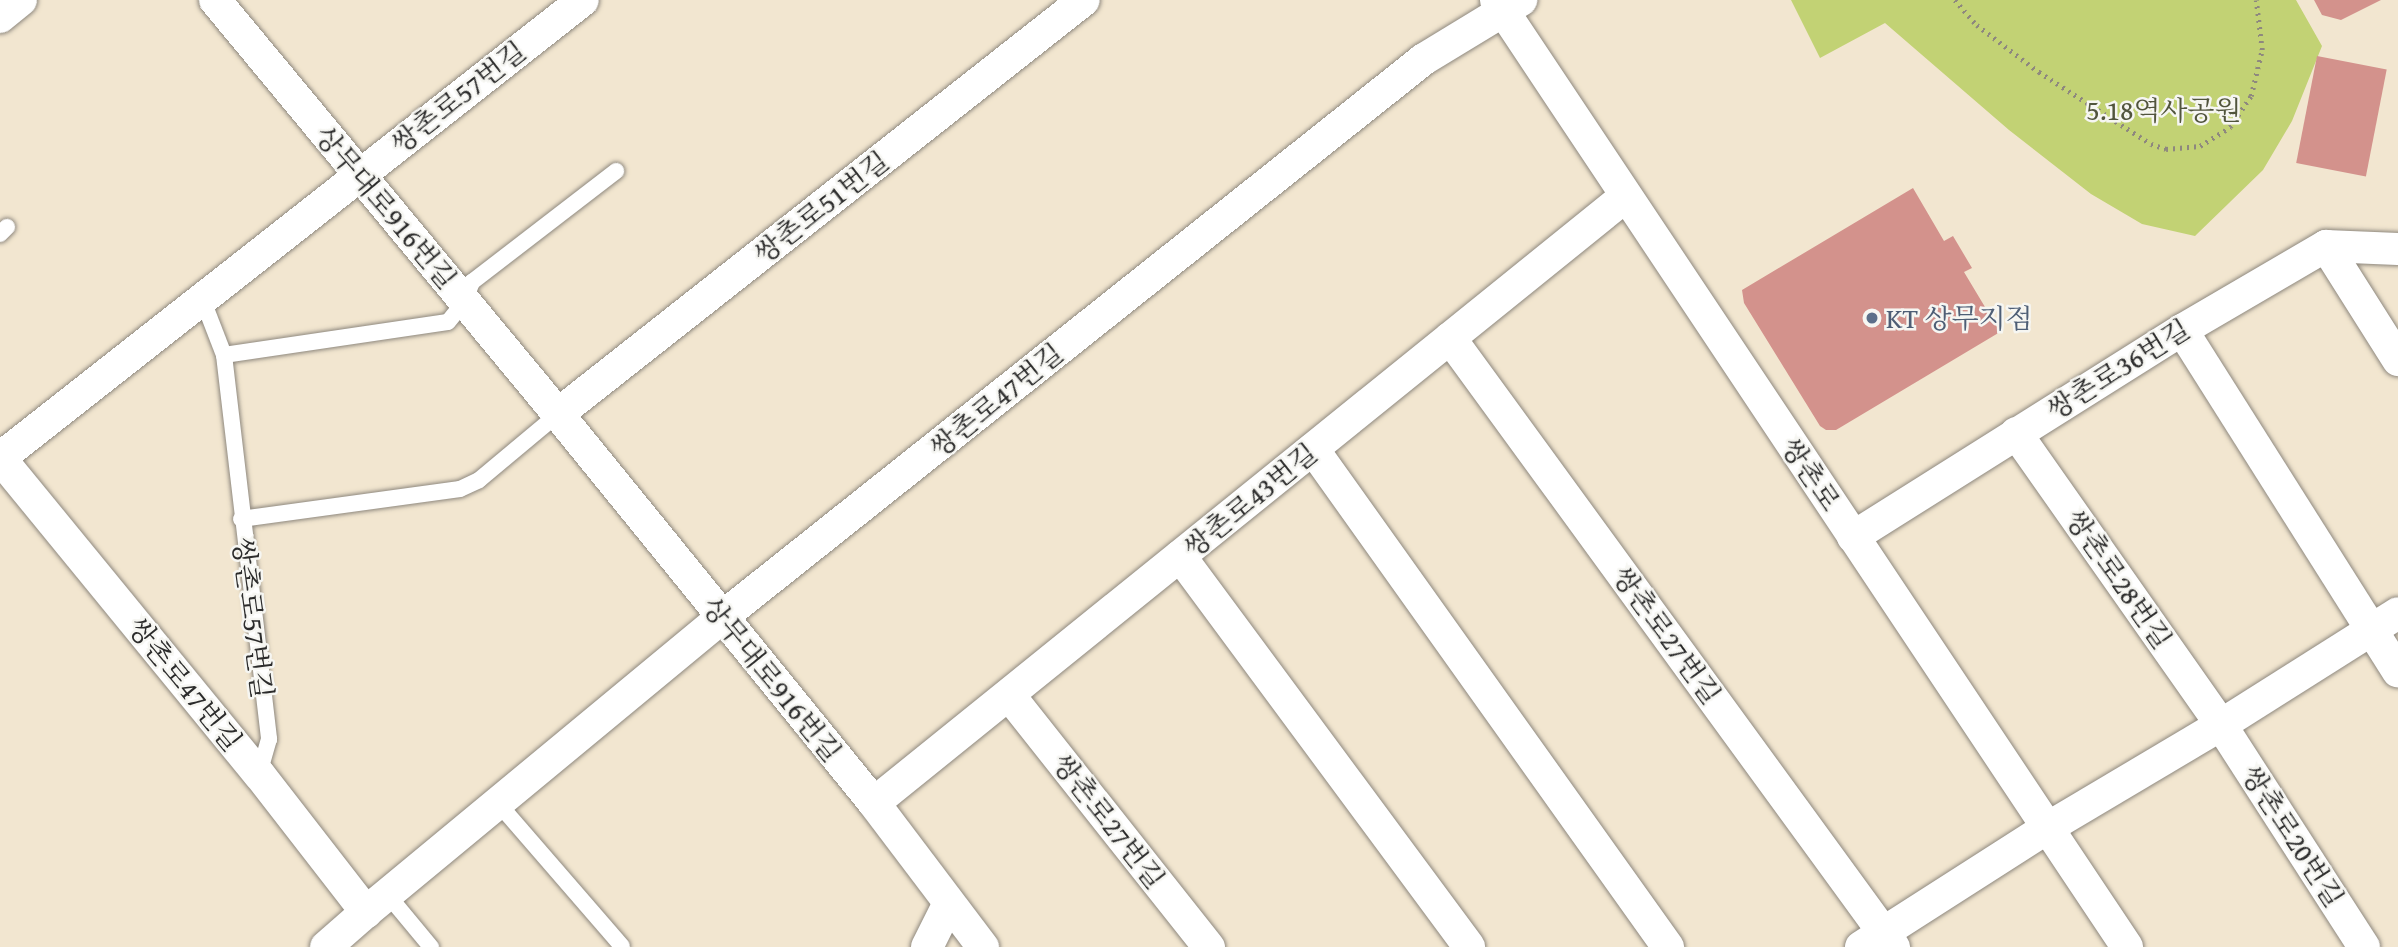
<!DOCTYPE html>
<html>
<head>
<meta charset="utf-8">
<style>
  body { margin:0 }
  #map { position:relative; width:2398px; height:947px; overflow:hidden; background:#f2e6d0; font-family:"Gentium Book Plus","Noto Serif KR",serif }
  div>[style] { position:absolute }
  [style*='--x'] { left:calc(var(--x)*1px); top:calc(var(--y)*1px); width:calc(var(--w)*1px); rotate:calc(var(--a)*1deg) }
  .green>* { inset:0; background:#c2d274 }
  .building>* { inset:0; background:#d3928c; transform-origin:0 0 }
  .path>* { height:4.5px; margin-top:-2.25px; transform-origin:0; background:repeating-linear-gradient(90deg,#8e887e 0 2px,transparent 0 7px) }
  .roads { filter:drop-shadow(0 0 2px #8e887e) drop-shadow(0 0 2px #8e887e) }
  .service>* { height:16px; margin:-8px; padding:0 8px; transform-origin:8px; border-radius:8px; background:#fff }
  .minor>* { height:32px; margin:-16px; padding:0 16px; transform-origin:16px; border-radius:16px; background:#fff }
  .dots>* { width:19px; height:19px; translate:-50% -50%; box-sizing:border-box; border:4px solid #f6f6f2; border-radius:50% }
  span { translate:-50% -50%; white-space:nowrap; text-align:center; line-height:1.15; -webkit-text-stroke:5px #f6f6f2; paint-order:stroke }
  .street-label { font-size:28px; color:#2b2b2b }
  .park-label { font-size:28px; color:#51553d }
  .service-label { font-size:28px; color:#4e5e75 }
  .left { translate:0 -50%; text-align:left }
</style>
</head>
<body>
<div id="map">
  <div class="green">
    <i style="clip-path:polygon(1791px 0,2296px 0,2322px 46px,2292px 121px,2263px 170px,2195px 236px,2142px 224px,2091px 194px,2009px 130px,1885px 23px,1820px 58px)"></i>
  </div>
  <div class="building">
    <i style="clip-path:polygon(2314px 0,2381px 0,2341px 20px,2322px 15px)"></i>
    <i style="left:2317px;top:56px;width:71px;height:109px;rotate:11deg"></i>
    <i style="clip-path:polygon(1913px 188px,1944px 241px,1953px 236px,1972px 268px,1964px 272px,2000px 332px,1836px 430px,1826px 430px,1820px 426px,1744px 303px,1742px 290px)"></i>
  </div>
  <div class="path">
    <i style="--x:1955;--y:0;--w:33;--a:49"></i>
    <i style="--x:1977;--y:25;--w:78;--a:37.2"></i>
    <i style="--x:2039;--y:72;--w:133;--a:32.7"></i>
    <i style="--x:2151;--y:144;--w:16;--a:18"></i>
    <i style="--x:2166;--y:149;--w:34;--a:-5"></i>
    <i style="--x:2200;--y:146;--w:36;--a:-32"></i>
    <i style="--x:2230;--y:127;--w:37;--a:-56"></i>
    <i style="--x:2251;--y:96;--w:47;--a:-76.6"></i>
    <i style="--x:2262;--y:50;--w:50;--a:-96.8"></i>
  </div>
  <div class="roads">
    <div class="service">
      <i style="--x:0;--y:234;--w:10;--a:-45"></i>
      <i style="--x:202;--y:298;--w:61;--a:68.9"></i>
      <i style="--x:224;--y:355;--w:387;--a:83.3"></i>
      <i style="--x:269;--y:739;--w:36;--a:106"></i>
      <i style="--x:224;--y:355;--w:226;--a:-8.4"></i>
      <i style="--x:448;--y:322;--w:26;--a:-51"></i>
      <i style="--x:464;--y:302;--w:22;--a:-68"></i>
      <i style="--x:472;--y:282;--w:182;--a:-37.6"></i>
      <i style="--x:241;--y:519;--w:221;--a:-7.8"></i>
      <i style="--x:460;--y:489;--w:21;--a:-25"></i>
      <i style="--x:479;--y:480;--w:103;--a:-39.9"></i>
      <i style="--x:498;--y:803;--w:189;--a:49.1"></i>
      <i style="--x:387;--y:894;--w:69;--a:50.3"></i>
    </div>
    <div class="minor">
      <i style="--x:215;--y:0;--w:538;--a:50.36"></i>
      <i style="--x:558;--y:414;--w:501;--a:50.91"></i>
      <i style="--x:874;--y:803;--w:181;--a:52.9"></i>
      <i style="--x:1496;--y:0;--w:1138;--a:56.32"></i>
      <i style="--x:0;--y:17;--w:27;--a:-39"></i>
      <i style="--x:2326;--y:246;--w:135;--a:57.7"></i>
      <i style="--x:2182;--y:330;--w:404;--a:57.7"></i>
      <i style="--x:1450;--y:338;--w:754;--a:53.91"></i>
      <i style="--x:558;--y:414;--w:669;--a:-38.21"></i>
      <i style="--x:2016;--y:433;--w:357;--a:54.9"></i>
      <i style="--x:2221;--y:725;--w:264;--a:57.2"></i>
      <i style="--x:1313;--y:449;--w:612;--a:54.52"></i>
      <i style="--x:0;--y:458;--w:409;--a:50.7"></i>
      <i style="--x:259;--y:774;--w:175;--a:52.2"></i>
      <i style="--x:366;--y:912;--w:461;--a:-39.6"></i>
      <i style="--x:721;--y:618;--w:898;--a:-38.49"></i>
      <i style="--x:1424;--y:59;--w:114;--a:-31.3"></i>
      <i style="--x:0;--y:458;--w:741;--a:-38.15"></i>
      <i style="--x:1853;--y:537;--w:389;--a:-32.2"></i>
      <i style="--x:2182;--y:330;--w:167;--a:-30.3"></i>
      <i style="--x:2326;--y:246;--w:72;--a:2.4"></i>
      <i style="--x:1180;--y:556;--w:486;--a:53.5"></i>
      <i style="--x:1009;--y:695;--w:322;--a:51.6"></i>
      <i style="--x:874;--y:803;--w:966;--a:-38.91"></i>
      <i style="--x:326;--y:947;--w:53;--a:-41.2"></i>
      <i style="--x:927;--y:947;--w:49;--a:-63.4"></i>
      <i style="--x:1861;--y:947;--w:223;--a:-32.6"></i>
      <i style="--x:2049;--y:827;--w:200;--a:-30.7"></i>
      <i style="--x:2221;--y:725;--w:209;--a:-32.3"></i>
    </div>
  </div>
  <div class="dots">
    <i style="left:1872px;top:318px;background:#5c6f8a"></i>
  </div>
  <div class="street-label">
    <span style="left:458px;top:97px;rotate:-38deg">쌍촌로57번길</span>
    <span style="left:386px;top:207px;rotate:50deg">상무대로916번길</span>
    <span style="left:821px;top:207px;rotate:-38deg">쌍촌로51번길</span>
    <span style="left:2118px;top:369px;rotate:-32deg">쌍촌로36번길</span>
    <span style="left:996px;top:400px;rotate:-39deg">쌍촌로47번길</span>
    <span style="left:1811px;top:474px;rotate:56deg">쌍촌로</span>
    <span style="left:1250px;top:500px;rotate:-39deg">쌍촌로43번길</span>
    <span style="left:2119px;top:579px;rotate:55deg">쌍촌로28번길</span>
    <span style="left:253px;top:618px;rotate:83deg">쌍촌로57번길</span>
    <span style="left:1667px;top:635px;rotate:54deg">쌍촌로27번길</span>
    <span style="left:772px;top:679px;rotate:51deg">상무대로916번길</span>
    <span style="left:185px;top:684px;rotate:51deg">쌍촌로47번길</span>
    <span style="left:1109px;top:821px;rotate:52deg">쌍촌로27번길</span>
    <span style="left:2293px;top:836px;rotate:57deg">쌍촌로20번길</span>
  </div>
  <div class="park-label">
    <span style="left:2164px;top:110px">5.18역사공원</span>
  </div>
  <div class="service-label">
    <span class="left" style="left:1886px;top:318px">KT 상무지점</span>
  </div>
</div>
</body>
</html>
